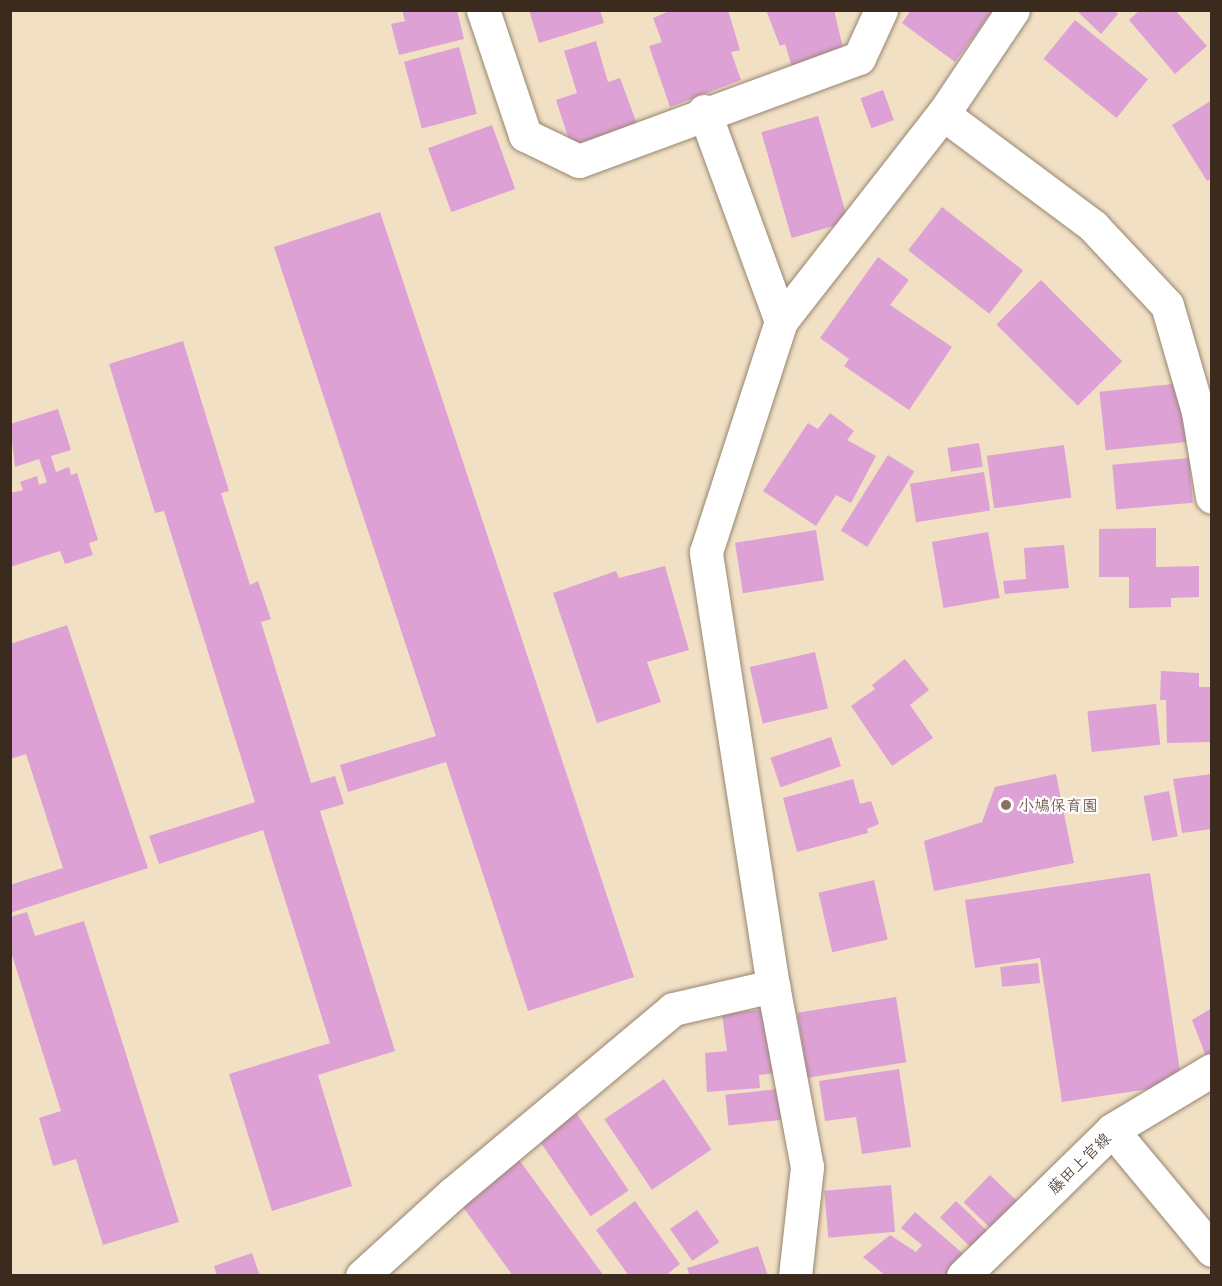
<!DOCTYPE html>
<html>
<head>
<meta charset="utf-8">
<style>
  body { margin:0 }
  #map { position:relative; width:1222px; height:1286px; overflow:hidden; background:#f1e0c4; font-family:Mali,"Klee One",sans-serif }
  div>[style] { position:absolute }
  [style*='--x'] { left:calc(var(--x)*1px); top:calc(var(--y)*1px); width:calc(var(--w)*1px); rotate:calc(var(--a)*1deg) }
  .building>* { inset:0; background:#dea1d5; transform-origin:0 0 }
  .roads { filter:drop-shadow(0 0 2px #968571) drop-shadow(0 0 2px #968571) }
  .minor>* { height:33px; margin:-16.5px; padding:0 16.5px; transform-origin:16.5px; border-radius:16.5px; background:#fff }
  .secondary>* { height:33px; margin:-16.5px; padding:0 16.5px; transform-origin:16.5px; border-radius:16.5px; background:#fff }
  .dots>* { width:16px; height:16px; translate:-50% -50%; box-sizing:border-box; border:3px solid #fff; border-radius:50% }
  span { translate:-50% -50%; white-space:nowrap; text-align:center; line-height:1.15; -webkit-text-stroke:4.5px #fff; paint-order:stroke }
  .education-label { font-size:16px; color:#785e54; font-weight:700 }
  .left { translate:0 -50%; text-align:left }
  .street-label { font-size:16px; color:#3b2a1e }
  .frame { position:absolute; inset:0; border:12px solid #3b2a1e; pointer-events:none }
</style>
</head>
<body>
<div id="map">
  <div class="building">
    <i style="clip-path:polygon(402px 10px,457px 10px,464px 39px,399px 55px,391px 24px,405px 21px)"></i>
    <i style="clip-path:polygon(529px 10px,600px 10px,604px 23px,539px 43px)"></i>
    <i style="clip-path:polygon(672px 10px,728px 10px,740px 50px,731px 52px,741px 80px,670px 107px,649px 46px,662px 42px,653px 18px)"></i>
    <i style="clip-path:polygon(766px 10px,834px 10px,844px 52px,792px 67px,785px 44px,780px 46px)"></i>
    <i style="clip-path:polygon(911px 10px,993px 10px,955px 62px,902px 23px)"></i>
    <i style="clip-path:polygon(1076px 10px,1114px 10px,1118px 14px,1101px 34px)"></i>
    <i style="clip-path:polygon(1140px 10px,1175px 10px,1207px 46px,1175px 74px,1129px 20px)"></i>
    <i style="left:1075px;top:20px;width:94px;height:50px;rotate:39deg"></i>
    <i style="clip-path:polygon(596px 41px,608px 82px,620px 78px,637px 124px,571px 146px,556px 100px,577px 93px,564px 51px)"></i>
    <i style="left:459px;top:47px;width:69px;height:57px;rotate:75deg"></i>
    <i style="left:883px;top:90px;width:32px;height:24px;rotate:70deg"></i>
    <i style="clip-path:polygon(1212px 100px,1212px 178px,1207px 181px,1172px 125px)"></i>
    <i style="left:818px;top:116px;width:110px;height:59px;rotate:74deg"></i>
    <i style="left:492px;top:125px;width:68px;height:68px;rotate:70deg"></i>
    <i style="left:942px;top:207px;width:103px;height:55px;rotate:38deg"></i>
    <i style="clip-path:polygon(380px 212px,634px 977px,528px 1011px,446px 762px,348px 792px,340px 765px,436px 736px,274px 247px)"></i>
    <i style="clip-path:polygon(878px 257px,909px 280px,890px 305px,952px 347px,909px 410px,844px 366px,849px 359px,820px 338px)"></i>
    <i style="left:1041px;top:280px;width:115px;height:63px;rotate:45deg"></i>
    <i style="clip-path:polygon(183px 341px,229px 491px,221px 493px,250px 585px,258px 581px,271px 619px,261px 622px,311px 783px,335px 776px,344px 804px,320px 811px,395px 1051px,318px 1075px,352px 1186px,272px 1211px,229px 1074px,330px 1043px,263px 830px,159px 864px,149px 836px,255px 802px,164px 511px,155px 513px,109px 364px)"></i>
    <i style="left:1182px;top:383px;width:59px;height:83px;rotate:84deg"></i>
    <i style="clip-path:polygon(58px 409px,71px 450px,51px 456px,56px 472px,69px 467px,71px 475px,77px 473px,98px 540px,89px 543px,93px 555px,65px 564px,60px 551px,10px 567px,10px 493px,23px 490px,20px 482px,37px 476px,39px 485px,47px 482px,39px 459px,15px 467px,10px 424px)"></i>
    <i style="clip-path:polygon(830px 413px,854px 431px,847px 440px,876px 456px,851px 503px,836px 495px,816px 526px,763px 491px,808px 423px,818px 429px)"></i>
    <i style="left:979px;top:443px;width:24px;height:32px;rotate:81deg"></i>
    <i style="left:1064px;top:445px;width:53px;height:78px;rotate:82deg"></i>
    <i style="left:888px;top:455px;width:31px;height:89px;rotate:32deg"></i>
    <i style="left:1189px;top:458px;width:45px;height:77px;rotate:85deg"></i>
    <i style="left:984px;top:472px;width:39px;height:75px;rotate:81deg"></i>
    <i style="clip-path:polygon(1156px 528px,1156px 567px,1199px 566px,1199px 597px,1171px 598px,1171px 607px,1129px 608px,1129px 577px,1099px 577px,1099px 529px)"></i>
    <i style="left:816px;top:530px;width:51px;height:82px;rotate:81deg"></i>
    <i style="left:988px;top:532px;width:67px;height:57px;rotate:80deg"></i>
    <i style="clip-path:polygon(1064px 545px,1069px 588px,1005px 594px,1003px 581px,1026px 579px,1024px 548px)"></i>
    <i style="clip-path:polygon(665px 566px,689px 650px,647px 662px,661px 702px,597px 723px,553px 593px,616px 571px,619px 578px)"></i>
    <i style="clip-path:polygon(67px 625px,148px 868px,10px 913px,10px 885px,63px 868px,26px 754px,10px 759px,10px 644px)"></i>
    <i style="left:815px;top:652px;width:58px;height:67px;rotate:77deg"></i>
    <i style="clip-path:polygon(905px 659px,929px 690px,910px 705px,933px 738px,892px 766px,851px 706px,875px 689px,872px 685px)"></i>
    <i style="clip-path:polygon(1161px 671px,1199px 673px,1199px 687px,1212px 687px,1212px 742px,1167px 743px,1166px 700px,1160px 700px)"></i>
    <i style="left:1156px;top:704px;width:41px;height:69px;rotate:84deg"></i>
    <i style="left:831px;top:737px;width:31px;height:64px;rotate:71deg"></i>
    <i style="clip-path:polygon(1056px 774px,1074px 863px,934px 891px,924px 841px,982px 822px,995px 787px)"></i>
    <i style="clip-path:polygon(1212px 774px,1212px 829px,1182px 833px,1173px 779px)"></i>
    <i style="clip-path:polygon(853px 779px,860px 804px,871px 801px,879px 824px,867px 829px,868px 833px,797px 852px,783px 798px)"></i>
    <i style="left:1169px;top:791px;width:46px;height:26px;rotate:79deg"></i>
    <i style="clip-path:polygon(1150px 873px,1182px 1084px,1062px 1102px,1040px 958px,975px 968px,965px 900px)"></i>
    <i style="left:874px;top:880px;width:61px;height:57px;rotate:77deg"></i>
    <i style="clip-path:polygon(27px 912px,35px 936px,84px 921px,179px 1222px,103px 1245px,76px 1159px,53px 1166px,39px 1118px,61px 1111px,10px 949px,10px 917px)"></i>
    <i style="left:1038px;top:963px;width:20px;height:38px;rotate:84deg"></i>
    <i style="left:896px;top:997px;width:66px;height:100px;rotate:81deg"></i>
    <i style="clip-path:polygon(1212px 1008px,1212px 1063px,1209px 1064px,1192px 1020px)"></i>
    <i style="clip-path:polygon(769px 1009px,777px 1073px,759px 1075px,760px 1088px,707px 1092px,705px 1053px,727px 1051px,722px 1014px)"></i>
    <i style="clip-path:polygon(899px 1069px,911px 1147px,862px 1154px,856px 1117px,825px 1121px,819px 1081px)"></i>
    <i style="left:664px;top:1079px;width:85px;height:72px;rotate:56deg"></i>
    <i style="left:779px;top:1089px;width:31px;height:54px;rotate:84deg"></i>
    <i style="left:575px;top:1111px;width:96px;height:46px;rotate:56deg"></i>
    <i style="clip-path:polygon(517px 1157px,604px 1276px,513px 1276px,458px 1200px)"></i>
    <i style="left:990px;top:1175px;width:45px;height:38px;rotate:44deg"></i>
    <i style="left:891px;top:1185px;width:47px;height:67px;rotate:85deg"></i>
    <i style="clip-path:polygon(635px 1201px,680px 1264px,665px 1276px,629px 1276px,596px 1230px)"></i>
    <i style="left:956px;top:1201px;width:53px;height:23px;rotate:44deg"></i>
    <i style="left:697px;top:1210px;width:39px;height:33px;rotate:55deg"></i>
    <i style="clip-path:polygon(915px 1212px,968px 1258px,954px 1276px,886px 1276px,863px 1257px,890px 1235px,916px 1252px,922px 1245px,901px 1228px)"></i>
    <i style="clip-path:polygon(758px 1246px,768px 1276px,690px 1276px,687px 1268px)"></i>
    <i style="clip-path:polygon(252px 1253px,260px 1276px,217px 1276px,214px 1266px)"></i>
  </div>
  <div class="roads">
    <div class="minor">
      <i style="--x:483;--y:10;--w:132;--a:71.4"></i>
      <i style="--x:525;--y:135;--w:60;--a:25.7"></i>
      <i style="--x:579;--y:161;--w:298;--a:-20.2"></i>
      <i style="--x:859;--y:58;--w:53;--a:-65.4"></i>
      <i style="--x:704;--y:111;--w:224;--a:69.9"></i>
      <i style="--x:943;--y:114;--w:187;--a:36.7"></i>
      <i style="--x:1093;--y:226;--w:108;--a:46.9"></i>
      <i style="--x:1167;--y:305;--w:111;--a:73.8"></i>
      <i style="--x:1198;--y:412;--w:86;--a:80.6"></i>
      <i style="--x:1112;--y:1130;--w:156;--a:50.2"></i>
      <i style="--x:362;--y:1276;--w:122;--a:-42.3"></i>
      <i style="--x:452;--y:1194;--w:288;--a:-39.9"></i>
      <i style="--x:673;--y:1009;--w:103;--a:-13"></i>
      <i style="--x:795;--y:1276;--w:110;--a:-83.7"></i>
      <i style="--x:807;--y:1167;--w:184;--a:-100.6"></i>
      <i style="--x:773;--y:986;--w:439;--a:-98.8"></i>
      <i style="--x:706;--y:552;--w:243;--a:-72"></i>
      <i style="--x:781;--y:321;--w:263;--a:-52"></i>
      <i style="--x:943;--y:114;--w:125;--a:-56.1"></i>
    </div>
    <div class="secondary">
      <i style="--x:963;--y:1276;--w:209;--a:-44.4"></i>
      <i style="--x:1112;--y:1130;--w:117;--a:-31"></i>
    </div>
  </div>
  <div class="dots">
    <i style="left:1006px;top:805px;background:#8d6e63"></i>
  </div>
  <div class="education-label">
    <span class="left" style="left:1018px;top:805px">小鳩保育園</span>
  </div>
  <div class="street-label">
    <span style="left:1079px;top:1163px;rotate:-44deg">藤田上官線</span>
  </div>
  <div class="frame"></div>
</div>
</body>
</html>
